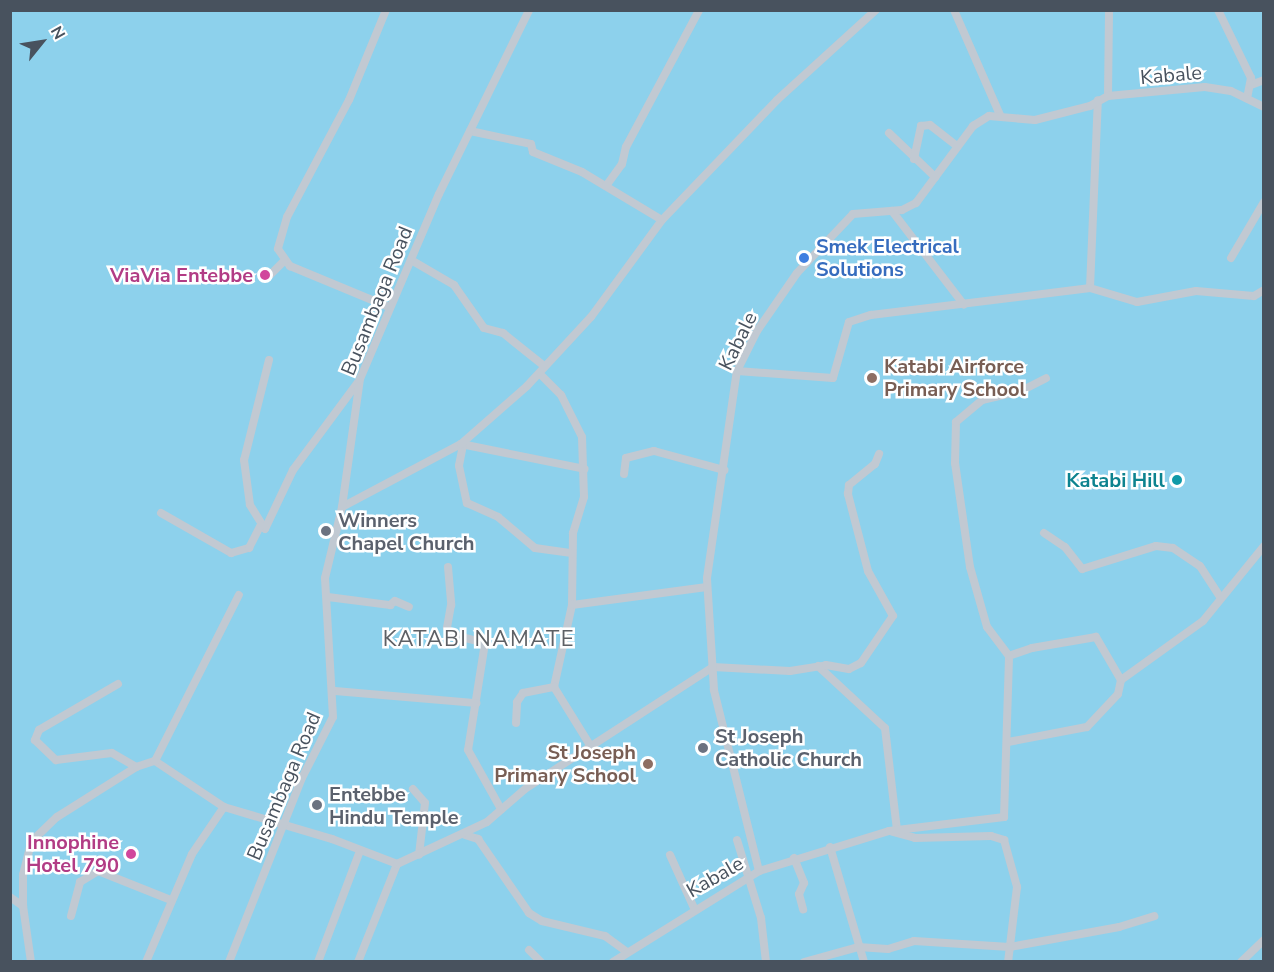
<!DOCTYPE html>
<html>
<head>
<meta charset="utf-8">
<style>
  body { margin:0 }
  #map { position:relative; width:1274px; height:972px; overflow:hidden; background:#f3f1f0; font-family:"Nunito Sans",sans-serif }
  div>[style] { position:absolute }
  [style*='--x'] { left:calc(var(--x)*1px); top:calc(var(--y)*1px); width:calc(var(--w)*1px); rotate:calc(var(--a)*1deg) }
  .water>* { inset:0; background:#8dd1ec; transform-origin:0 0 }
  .minor>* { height:8px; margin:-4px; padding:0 4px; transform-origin:4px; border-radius:4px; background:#c1c9d2 }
  .dots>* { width:16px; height:16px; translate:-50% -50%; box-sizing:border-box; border:3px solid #fff; border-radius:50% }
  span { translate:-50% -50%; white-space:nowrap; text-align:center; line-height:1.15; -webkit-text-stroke:5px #fff; paint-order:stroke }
  .street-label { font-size:20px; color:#48525e }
  .shop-label { font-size:20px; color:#366cbe; font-weight:700 }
  .left { translate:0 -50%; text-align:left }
  .hotel-label { font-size:20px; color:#b23c85; font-weight:700 }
  .right { translate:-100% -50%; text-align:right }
  .education-label { font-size:20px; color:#785e54; font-weight:700 }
  .culture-label { font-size:20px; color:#0d838f; font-weight:700 }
  .worship-label { font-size:20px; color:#5b616d; font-weight:700 }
  .quarter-label { font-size:22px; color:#5d6065; letter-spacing:1.5px }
  .frame { position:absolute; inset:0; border:12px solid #48525e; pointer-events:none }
  .north { position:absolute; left:12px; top:12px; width:60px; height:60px; -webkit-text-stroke:4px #fff; paint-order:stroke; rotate:60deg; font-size:16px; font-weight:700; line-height:24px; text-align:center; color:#48525e }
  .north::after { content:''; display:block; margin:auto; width:21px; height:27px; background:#48525e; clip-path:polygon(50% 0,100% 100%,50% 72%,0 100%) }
</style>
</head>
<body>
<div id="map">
  <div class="water">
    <i style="left:10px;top:11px;width:1253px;height:950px"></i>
  </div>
  <div class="minor">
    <i style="--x:386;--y:10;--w:97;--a:112.3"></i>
    <i style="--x:349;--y:100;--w:132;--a:117.9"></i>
    <i style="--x:287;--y:217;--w:33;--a:106"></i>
    <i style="--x:278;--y:249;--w:21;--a:55"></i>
    <i style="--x:290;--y:266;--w:107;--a:22.5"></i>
    <i style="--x:954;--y:10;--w:115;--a:66.3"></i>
    <i style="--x:1218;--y:10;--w:76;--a:64.1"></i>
    <i style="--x:1251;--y:78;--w:21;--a:101"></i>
    <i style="--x:1251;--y:85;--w:14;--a:-21"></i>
    <i style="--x:1108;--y:96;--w:86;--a:-89.3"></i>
    <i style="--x:470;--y:131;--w:62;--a:12"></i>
    <i style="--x:531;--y:144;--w:8;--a:76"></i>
    <i style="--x:533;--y:152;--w:53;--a:22.2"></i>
    <i style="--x:582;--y:172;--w:93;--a:31"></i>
    <i style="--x:889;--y:133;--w:64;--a:43.7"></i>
    <i style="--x:914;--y:159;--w:34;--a:-78"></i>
    <i style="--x:921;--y:126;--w:9;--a:-6"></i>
    <i style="--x:930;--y:125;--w:34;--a:38"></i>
    <i style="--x:606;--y:186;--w:27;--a:-54"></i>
    <i style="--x:622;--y:164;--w:17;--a:-77"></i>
    <i style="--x:626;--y:147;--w:155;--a:-61.9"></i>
    <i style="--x:892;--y:211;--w:118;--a:52.5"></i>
    <i style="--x:1231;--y:258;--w:65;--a:-59.5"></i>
    <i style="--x:411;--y:260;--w:50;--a:30.2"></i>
    <i style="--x:454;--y:285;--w:52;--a:55.1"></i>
    <i style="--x:484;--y:328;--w:20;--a:15"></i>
    <i style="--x:503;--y:333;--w:53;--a:38.8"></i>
    <i style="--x:270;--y:275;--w:20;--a:-45"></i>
    <i style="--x:1090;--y:288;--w:188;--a:-87.6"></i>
    <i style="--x:269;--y:360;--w:103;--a:104"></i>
    <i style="--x:244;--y:460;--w:45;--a:82.4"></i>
    <i style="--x:250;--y:505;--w:28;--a:58"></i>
    <i style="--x:265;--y:529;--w:65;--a:-64.6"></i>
    <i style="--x:293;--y:470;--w:109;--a:-53.5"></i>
    <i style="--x:737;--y:371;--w:96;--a:4.2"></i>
    <i style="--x:833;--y:378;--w:58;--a:-74.1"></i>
    <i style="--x:849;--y:322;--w:23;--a:-18"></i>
    <i style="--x:871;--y:315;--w:221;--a:-7"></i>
    <i style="--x:1090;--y:288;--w:49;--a:16.6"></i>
    <i style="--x:1137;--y:302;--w:60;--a:-10.6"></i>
    <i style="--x:1196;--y:291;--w:58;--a:4.9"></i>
    <i style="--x:1254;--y:296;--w:12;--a:-31"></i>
    <i style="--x:540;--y:374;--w:30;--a:45"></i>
    <i style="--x:561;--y:395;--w:47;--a:63.4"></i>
    <i style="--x:582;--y:437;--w:60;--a:88.1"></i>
    <i style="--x:584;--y:497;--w:38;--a:107"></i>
    <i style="--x:573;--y:533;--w:72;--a:90.8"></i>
    <i style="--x:572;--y:605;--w:84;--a:102.4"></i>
    <i style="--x:554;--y:687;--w:68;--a:58.2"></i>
    <i style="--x:461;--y:444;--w:126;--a:11.4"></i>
    <i style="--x:463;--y:445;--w:21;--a:101"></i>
    <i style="--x:459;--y:466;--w:38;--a:78"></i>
    <i style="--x:467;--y:503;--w:34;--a:24"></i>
    <i style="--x:498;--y:517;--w:48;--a:40"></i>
    <i style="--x:535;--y:548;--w:37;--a:8"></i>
    <i style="--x:624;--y:474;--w:16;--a:-83"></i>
    <i style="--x:626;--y:458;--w:29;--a:-14"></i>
    <i style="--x:654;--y:451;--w:73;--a:15.2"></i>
    <i style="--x:342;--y:507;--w:135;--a:-27.9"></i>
    <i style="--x:461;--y:444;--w:88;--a:-41.3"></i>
    <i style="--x:527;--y:386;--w:94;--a:-47.2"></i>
    <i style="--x:591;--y:317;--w:120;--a:-53.8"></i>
    <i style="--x:662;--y:220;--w:166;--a:-46.2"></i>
    <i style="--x:777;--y:100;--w:134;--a:-42.3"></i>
    <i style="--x:161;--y:513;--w:81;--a:29.7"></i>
    <i style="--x:231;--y:553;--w:19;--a:-16"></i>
    <i style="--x:249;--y:548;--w:25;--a:-63"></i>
    <i style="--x:1044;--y:533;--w:25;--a:34"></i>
    <i style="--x:1065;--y:547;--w:28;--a:52"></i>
    <i style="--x:1082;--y:569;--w:77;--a:-17.3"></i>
    <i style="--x:1156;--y:546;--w:17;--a:7"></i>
    <i style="--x:1173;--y:548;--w:32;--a:34"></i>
    <i style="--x:1200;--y:566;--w:37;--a:57"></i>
    <i style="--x:448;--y:567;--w:38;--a:85"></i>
    <i style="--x:451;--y:605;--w:23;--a:100"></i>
    <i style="--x:447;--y:628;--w:9;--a:49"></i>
    <i style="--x:453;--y:635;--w:33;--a:14"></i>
    <i style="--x:485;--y:643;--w:108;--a:99"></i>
    <i style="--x:468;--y:750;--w:68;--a:60.8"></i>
    <i style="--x:328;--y:597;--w:63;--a:7.4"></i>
    <i style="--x:390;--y:605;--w:6;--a:-39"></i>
    <i style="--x:395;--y:601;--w:15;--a:23"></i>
    <i style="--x:572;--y:605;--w:136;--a:-7.6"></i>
    <i style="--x:818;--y:666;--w:91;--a:42.8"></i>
    <i style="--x:885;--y:728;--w:103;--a:83.3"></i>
    <i style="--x:1121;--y:680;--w:101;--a:-35.7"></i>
    <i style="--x:1203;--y:621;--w:97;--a:-50.9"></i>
    <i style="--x:118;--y:684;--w:91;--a:149.8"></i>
    <i style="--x:39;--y:730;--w:11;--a:112"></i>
    <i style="--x:35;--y:740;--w:29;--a:44"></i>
    <i style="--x:56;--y:760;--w:56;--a:-7.1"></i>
    <i style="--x:112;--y:753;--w:28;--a:30"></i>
    <i style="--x:335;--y:691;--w:142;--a:4.9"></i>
    <i style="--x:516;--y:723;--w:21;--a:-87"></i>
    <i style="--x:517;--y:702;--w:11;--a:-56"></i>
    <i style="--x:523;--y:693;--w:32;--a:-11"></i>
    <i style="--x:1008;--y:742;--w:80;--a:-10.8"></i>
    <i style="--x:1087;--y:727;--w:45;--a:-46.8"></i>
    <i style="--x:1118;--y:694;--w:14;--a:-78"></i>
    <i style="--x:1121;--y:680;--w:50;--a:-120.2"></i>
    <i style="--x:1096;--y:637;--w:65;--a:170.2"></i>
    <i style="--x:1032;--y:648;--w:24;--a:161"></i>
    <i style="--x:155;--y:761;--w:83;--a:33.7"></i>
    <i style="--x:224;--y:807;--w:113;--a:16.5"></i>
    <i style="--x:332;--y:839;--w:70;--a:21"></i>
    <i style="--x:413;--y:789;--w:18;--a:49"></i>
    <i style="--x:425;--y:803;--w:52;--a:96.6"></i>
    <i style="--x:893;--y:832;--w:23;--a:15"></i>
    <i style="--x:915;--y:838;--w:76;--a:-1.5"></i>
    <i style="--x:991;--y:836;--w:14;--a:17"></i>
    <i style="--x:1004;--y:840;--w:49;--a:74.5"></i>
    <i style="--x:1017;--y:887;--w:76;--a:96.8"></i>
    <i style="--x:465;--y:835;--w:14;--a:17"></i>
    <i style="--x:478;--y:839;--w:90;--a:55.4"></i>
    <i style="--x:529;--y:913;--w:15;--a:32"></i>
    <i style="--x:542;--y:921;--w:65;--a:13.4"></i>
    <i style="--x:605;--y:936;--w:27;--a:36"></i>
    <i style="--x:737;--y:840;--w:82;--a:72.9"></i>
    <i style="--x:761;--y:918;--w:44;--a:83.5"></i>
    <i style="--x:830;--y:847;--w:120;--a:73.5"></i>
    <i style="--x:670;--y:855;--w:58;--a:65.6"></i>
    <i style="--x:794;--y:858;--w:27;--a:68"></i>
    <i style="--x:804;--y:883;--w:12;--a:114"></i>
    <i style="--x:799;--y:894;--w:16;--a:75"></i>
    <i style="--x:759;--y:871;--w:136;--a:-17.1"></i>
    <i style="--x:889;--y:831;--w:116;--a:-6.9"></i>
    <i style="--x:1004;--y:817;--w:161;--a:-88.2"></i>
    <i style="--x:1009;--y:656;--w:36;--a:-127"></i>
    <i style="--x:987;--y:627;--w:62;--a:-105.8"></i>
    <i style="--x:970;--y:567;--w:105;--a:-98.2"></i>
    <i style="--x:955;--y:463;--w:41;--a:-88.6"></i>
    <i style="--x:956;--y:422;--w:34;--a:-40"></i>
    <i style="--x:982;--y:400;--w:40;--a:-13"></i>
    <i style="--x:1021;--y:391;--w:28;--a:-27"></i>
    <i style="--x:10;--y:897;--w:16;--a:35"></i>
    <i style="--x:71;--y:916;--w:35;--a:-75"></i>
    <i style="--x:80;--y:882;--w:21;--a:-31"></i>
    <i style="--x:98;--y:871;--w:79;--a:21.7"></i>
    <i style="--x:529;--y:950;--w:17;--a:45"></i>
    <i style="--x:31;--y:962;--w:57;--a:-98.1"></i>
    <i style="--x:23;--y:906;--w:31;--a:-90"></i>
    <i style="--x:23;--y:875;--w:34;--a:-76"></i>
    <i style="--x:31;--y:842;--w:36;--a:-44"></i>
    <i style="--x:57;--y:817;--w:93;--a:-32.3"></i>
    <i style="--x:136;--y:767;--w:20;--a:-18"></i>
    <i style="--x:155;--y:761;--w:186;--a:-63.2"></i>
    <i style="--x:146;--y:962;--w:117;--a:-66.9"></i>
    <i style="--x:192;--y:854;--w:57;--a:-55.8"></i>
    <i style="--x:229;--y:962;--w:198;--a:-68.4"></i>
    <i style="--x:302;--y:778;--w:68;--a:-63.1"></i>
    <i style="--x:333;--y:717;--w:139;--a:-93.3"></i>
    <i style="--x:325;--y:578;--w:73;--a:-76.5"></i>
    <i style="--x:342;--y:507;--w:129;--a:-82"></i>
    <i style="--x:360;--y:379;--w:201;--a:-66.9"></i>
    <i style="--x:439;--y:194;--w:205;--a:-63.9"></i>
    <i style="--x:318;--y:962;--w:119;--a:-69.3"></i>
    <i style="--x:358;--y:962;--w:105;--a:-68.3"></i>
    <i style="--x:397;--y:864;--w:99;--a:-25"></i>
    <i style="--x:487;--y:822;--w:50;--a:-41"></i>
    <i style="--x:525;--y:789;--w:224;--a:-33"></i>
    <i style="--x:713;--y:667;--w:77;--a:3"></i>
    <i style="--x:790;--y:671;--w:36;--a:-9"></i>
    <i style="--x:826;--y:665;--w:23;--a:10"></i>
    <i style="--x:849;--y:669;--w:13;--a:-27"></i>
    <i style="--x:861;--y:663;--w:57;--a:-55.8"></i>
    <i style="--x:893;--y:616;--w:51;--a:-119.1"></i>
    <i style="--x:868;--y:571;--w:80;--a:-104.6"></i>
    <i style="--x:848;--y:494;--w:9;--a:-84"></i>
    <i style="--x:849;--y:485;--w:33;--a:-39"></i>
    <i style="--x:875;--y:464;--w:11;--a:-68"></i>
    <i style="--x:613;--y:962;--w:172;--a:-31.9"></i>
    <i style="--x:759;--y:871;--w:187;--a:-104"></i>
    <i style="--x:714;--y:690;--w:112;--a:-93.6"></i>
    <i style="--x:707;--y:578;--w:209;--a:-81.8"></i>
    <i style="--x:737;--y:371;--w:45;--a:-63.4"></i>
    <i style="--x:757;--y:331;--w:70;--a:-55.4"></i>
    <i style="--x:797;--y:273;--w:81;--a:-46.5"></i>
    <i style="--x:853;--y:214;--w:49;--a:-4.7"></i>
    <i style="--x:902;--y:210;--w:16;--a:-27"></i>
    <i style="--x:916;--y:203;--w:96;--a:-53.5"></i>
    <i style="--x:973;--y:126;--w:19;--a:-32"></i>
    <i style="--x:989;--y:116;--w:46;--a:5"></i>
    <i style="--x:1035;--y:120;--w:57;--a:-14.3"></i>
    <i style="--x:1090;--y:106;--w:21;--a:-29"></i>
    <i style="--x:1108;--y:96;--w:97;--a:-5.3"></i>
    <i style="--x:1205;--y:87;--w:26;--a:9"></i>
    <i style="--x:1231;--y:91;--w:37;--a:26"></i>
    <i style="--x:804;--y:962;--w:56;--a:-15.5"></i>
    <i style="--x:858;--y:947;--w:30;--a:4"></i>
    <i style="--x:888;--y:949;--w:27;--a:-17"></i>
    <i style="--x:914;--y:941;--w:96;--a:3.6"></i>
    <i style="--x:1010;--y:947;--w:111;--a:-10.4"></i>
    <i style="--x:1119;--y:927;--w:37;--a:-17"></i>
    <i style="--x:1241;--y:962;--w:32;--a:-44"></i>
  </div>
  <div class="dots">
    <i style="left:804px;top:258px;background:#3f7fe0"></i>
    <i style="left:265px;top:275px;background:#d1479c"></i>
    <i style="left:872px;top:378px;background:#8d6e63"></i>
    <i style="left:1177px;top:480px;background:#0f9aa8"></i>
    <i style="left:326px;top:531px;background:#6b7280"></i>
    <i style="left:703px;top:748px;background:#6b7280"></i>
    <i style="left:648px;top:764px;background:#8d6e63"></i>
    <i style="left:317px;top:805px;background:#6b7280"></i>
    <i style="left:131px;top:854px;background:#d1479c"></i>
  </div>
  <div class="street-label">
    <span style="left:1171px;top:75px;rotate:-5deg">Kabale</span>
    <span style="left:377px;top:301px;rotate:-68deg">Busambaga Road</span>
    <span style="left:738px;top:341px;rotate:-64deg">Kabale</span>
    <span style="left:284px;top:786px;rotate:-67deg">Busambaga Road</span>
    <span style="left:715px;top:877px;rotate:-30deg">Kabale</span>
  </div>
  <div class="shop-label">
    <span class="left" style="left:816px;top:258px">Smek Electrical<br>Solutions</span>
  </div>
  <div class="hotel-label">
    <span class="right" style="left:253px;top:275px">ViaVia Entebbe</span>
    <span class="right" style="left:119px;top:854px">Innophine<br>Hotel 790</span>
  </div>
  <div class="education-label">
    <span class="left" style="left:884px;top:378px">Katabi Airforce<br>Primary School</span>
    <span class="right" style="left:636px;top:764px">St Joseph<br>Primary School</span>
  </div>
  <div class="culture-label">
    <span class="right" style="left:1165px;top:480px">Katabi Hill</span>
  </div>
  <div class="worship-label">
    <span class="left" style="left:338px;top:532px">Winners<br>Chapel Church</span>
    <span class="left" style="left:715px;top:748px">St Joseph<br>Catholic Church</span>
    <span class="left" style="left:329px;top:806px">Entebbe<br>Hindu Temple</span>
  </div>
  <div class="quarter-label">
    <span style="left:479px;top:640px">KATABI NAMATE</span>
  </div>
  <div class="frame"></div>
  <div class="north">N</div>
</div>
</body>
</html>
